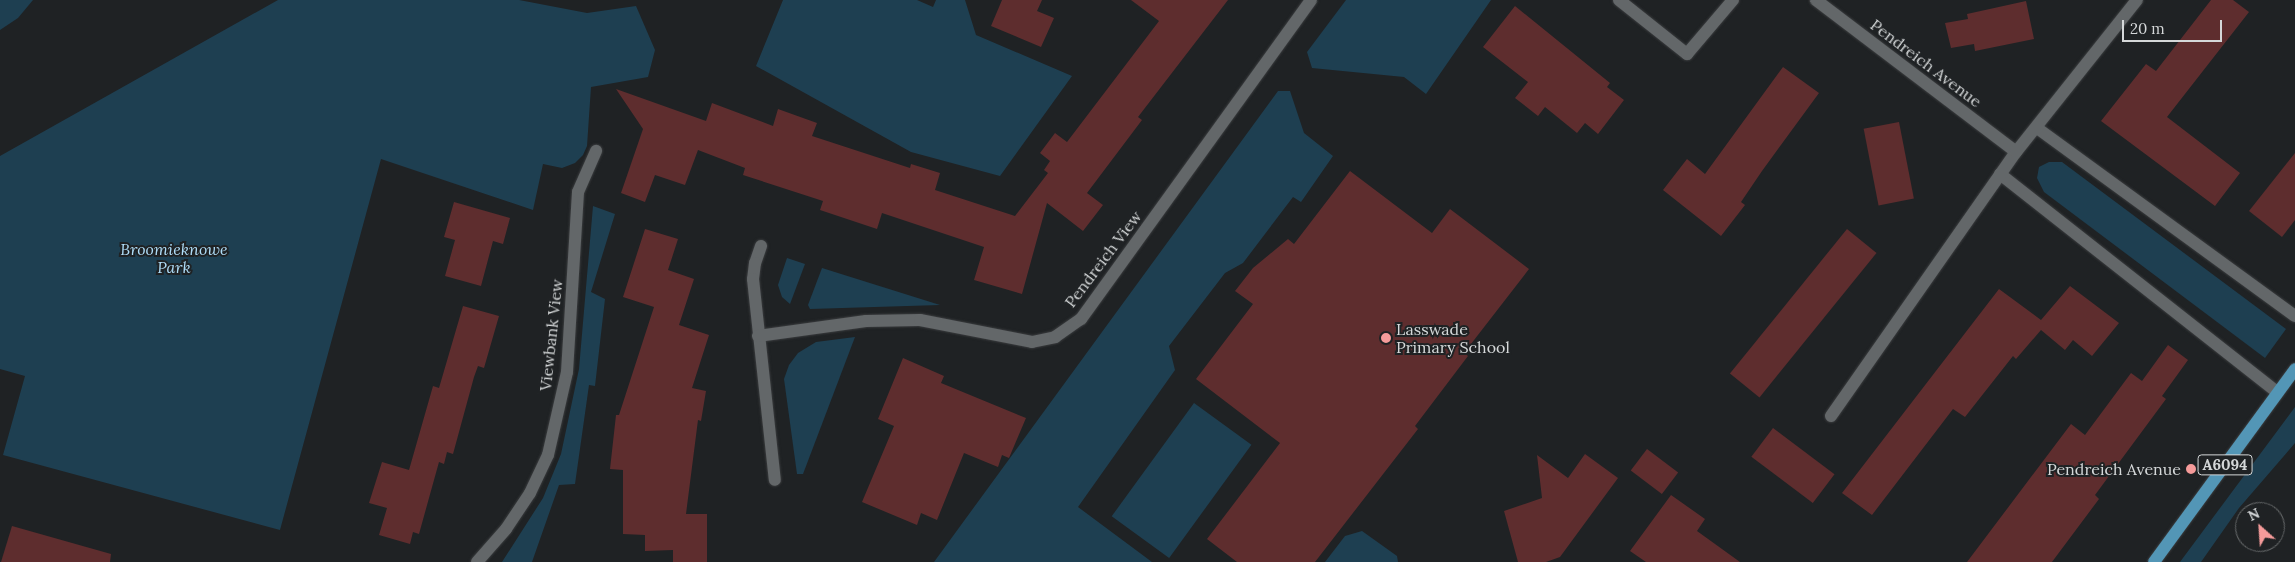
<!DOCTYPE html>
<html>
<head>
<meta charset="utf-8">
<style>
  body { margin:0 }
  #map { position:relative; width:2295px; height:562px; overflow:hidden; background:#1f2224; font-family:Lora,serif }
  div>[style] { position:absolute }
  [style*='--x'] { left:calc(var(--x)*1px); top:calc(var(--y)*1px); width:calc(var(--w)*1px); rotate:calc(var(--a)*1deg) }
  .green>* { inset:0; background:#1e3f51; transform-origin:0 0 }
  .building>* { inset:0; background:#5e2d2e; transform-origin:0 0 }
  .roads { filter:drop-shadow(0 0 1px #3a3c3e) drop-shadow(0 0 1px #3a3c3e) }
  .minor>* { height:12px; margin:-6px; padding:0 6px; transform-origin:6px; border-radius:6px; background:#636769 }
  .major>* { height:12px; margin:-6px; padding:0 6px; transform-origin:6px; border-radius:6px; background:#5396b6 }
  .dots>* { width:14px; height:14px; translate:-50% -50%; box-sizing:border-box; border:2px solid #1f2224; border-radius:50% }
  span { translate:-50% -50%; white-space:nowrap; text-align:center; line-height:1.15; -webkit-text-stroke:4px #1f2224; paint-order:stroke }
  .shield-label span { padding:1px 4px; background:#1f2224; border:1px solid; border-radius:4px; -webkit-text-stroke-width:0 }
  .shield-label { font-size:15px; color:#d5d8d9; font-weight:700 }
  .street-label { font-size:16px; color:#d5d8d9 }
  .park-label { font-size:16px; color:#afddf8; font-style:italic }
  .poi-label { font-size:16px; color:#d5d8d9 }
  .left { translate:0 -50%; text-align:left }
  .right { translate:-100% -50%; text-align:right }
  .north { position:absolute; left:2235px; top:502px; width:50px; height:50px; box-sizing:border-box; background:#1f2224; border:1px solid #686b6c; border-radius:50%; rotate:334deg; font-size:14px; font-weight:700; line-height:20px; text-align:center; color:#d5d8d9 }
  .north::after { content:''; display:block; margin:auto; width:18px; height:22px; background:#f59b9a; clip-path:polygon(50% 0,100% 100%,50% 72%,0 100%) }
  .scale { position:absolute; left:2122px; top:20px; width:100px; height:22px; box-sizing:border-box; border:2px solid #d5d8d9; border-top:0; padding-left:6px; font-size:15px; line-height:18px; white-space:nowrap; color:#d5d8d9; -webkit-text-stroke:4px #1f2224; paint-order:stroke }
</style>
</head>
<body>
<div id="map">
  <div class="green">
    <i style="clip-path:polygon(0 0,33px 0,18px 18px,0 30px)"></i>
    <i style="clip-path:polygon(278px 0,519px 0,587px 13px,636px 6px,655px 50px,648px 77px,591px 87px,587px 146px,583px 155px,575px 163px,562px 168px,543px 164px,533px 210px,381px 159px,280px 530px,3px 455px,25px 376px,0 369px,0 156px)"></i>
    <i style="clip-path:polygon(783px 0,917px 0,933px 7px,936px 0,965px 0,976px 35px,1072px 76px,1000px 176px,911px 152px,756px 66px)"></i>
    <i style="clip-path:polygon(1346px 0,1491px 0,1426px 94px,1404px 77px,1312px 68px,1307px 52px)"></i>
    <i style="clip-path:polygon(1278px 91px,1290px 91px,1304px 133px,1333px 156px,1301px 202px,1293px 197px,1243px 263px,1225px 273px,1169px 346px,1175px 370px,1078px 507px,1152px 562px,934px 562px)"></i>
    <i style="clip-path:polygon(2049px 162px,2062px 162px,2286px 329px,2265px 358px,2044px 192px,2037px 178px,2039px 167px)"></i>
    <i style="clip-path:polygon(593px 206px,615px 214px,591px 292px,605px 299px,595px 386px,589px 385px,575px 484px,559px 485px,532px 562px,502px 562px,543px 498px,561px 454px,579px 369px)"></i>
    <i style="clip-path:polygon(787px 258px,805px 264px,790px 304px,782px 297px,778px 285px)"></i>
    <i style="clip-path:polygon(822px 268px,940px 305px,810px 309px,808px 305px)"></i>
    <i style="clip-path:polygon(855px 337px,803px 474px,797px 474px,784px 379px,789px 365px,798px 353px,816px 342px)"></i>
    <i style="left:1194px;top:403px;width:71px;height:140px;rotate:36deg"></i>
    <i style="clip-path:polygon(2295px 407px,2295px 443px,2239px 508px,2201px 562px,2180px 562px)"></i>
    <i style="clip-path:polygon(1362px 531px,1397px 556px,1398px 562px,1325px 562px,1345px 536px)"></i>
  </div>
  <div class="building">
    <i style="clip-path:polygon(1002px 0,1042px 0,1037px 11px,1054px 18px,1041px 47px,991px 26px)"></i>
    <i style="clip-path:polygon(1131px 0,1228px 0,1138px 117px,1142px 120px,1087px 193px,1103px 205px,1083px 231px,1047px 203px,1022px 294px,974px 280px,984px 247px,882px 213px,877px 229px,820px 210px,823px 201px,743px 175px,745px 168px,698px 150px,685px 185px,655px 175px,645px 202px,621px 193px,643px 129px,616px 89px,706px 121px,712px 103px,773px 126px,778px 109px,817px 123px,812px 136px,910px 168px,911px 164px,940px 173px,935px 190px,1015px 216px,1048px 173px,1044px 170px,1050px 161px,1040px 153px,1055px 133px,1067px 142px,1159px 21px)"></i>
    <i style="clip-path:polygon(2211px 0,2233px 0,2249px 12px,2167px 117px,2240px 173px,2215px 206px,2101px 121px,2146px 64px,2156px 71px)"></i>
    <i style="clip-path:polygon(2026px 1px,2034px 39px,1975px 51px,1974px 44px,1951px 48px,1945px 23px,1968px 19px,1967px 14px)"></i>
    <i style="clip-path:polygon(1515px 6px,1610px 83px,1607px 87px,1624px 100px,1598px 134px,1585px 123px,1577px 133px,1545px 107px,1538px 116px,1515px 98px,1528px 82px,1483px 47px)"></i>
    <i style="clip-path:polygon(1783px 67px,1819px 93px,1762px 171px,1741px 202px,1745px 205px,1721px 236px,1663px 190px,1687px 159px,1705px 174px)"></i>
    <i style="left:1899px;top:122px;width:78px;height:36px;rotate:79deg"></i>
    <i style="clip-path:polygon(2295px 153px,2295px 220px,2282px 237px,2249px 211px)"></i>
    <i style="clip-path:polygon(1350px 171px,1432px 233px,1450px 209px,1529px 269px,1464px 353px,1468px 356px,1415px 426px,1418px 429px,1315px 562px,1237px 562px,1207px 539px,1280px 443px,1196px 379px,1253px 304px,1235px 291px,1253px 268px,1288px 239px,1294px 244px)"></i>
    <i style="clip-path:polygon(454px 202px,510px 218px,503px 244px,493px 241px,481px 286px,445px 276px,455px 240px,444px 237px)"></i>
    <i style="clip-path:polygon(645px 229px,678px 239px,668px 270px,694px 279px,679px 325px,709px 335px,692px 388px,706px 391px,701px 421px,698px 420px,686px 514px,707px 514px,707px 562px,673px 562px,673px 550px,645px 551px,645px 535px,623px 534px,623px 470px,610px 469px,616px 415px,619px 415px,654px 307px,623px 297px)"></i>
    <i style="left:1847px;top:229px;width:38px;height:186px;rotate:39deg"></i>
    <i style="clip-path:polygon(2070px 286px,2119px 323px,2092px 356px,2073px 340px,2065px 350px,2041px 330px,2016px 359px,2013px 356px,1965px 417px,1953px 409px,1872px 515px,1842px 493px,1999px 289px,2041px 320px)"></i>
    <i style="clip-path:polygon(463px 306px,499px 316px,484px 368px,478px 366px,474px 377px,453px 454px,447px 452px,444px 464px,439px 462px,419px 534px,413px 532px,410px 544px,379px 535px,387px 508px,369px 503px,382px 462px,409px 470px,433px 386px,439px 388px)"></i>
    <i style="clip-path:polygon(2168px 345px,2188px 360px,2162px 396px,2166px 399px,2095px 495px,2099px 499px,2052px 562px,1967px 562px,2071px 424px,2085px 435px,2131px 373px,2142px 381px)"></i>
    <i style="clip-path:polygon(903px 358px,944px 376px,941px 383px,1026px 418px,1009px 458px,1002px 455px,998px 467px,964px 453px,937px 520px,921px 513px,917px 525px,862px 502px,894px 426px,878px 419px)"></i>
    <i style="left:1773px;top:428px;width:77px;height:36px;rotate:37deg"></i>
    <i style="left:1647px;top:449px;width:39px;height:27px;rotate:37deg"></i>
    <i style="clip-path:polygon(1585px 454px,1618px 478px,1560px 557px,1546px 562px,1518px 562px,1504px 511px,1542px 498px,1537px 455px,1568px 478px)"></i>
    <i style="clip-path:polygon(1671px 495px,1705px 519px,1697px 531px,1740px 562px,1646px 562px,1630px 551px)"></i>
    <i style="clip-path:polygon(12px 526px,111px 554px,110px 562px,1px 562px)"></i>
  </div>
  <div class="roads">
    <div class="minor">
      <i style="--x:1619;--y:0;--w:87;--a:38.5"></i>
      <i style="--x:1687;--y:54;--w:71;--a:-49.6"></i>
      <i style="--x:1816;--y:0;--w:251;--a:37.2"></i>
      <i style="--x:2037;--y:128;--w:319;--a:36.1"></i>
      <i style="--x:2000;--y:174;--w:352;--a:38.2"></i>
      <i style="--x:761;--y:246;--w:18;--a:109"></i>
      <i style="--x:755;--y:263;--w:16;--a:97"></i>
      <i style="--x:753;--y:279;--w:202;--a:83.8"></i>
      <i style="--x:758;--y:336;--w:109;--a:-7.9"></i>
      <i style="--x:866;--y:321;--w:54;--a:-1.1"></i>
      <i style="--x:920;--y:320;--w:114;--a:11.1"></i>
      <i style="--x:1032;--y:342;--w:24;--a:-12"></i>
      <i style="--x:1055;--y:337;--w:32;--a:-35"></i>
      <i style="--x:1081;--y:319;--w:393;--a:-54.2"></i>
      <i style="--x:1831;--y:416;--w:322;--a:-55"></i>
      <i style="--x:2016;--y:152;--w:194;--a:-51.5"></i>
      <i style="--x:477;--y:562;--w:44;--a:-48.7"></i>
      <i style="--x:506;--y:529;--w:43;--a:-56.3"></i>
      <i style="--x:530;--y:493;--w:42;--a:-64.7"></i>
      <i style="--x:548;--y:455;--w:85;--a:-77.1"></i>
      <i style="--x:567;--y:372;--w:180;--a:-86.5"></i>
      <i style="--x:578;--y:192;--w:45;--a:-66.3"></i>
    </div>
    <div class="major">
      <i style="--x:2154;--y:562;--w:239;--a:-53.8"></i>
    </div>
  </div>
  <div class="dots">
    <i style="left:1386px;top:338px;background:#f59b9a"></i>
    <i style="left:2191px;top:469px;background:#f59b9a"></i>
  </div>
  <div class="shield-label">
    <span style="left:2225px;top:465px">A6094</span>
  </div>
  <div class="street-label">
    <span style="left:1926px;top:63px;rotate:37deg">Pendreich Avenue</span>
    <span style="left:1103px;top:259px;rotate:-53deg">Pendreich View</span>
    <span style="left:551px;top:335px;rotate:-84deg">Viewbank View</span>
  </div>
  <div class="park-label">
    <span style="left:174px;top:258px">Broomieknowe<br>Park</span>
  </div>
  <div class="poi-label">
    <span class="left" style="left:1396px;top:338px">Lasswade<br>Primary School</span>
    <span class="right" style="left:2181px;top:469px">Pendreich Avenue</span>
  </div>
  <div class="north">N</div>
  <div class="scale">20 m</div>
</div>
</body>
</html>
